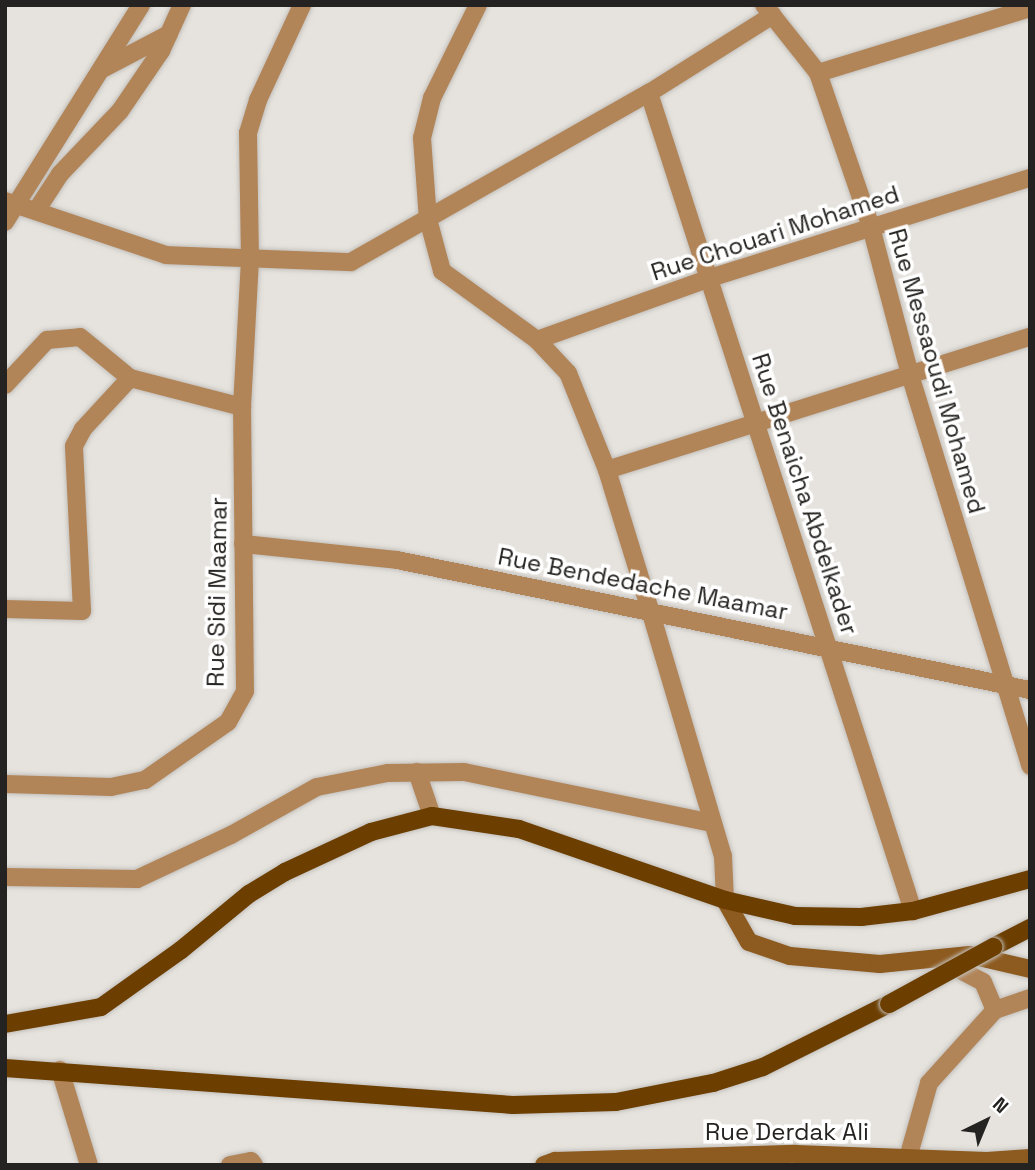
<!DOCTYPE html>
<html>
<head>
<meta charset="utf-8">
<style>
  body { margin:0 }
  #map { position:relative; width:1035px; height:1170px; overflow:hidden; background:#e6e3de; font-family:"Space Grotesk",sans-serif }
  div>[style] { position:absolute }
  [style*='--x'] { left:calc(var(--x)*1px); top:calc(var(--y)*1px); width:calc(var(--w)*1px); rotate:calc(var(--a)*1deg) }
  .roads { filter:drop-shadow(0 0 2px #c3c0bc) drop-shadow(0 0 2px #c3c0bc) }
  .street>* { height:18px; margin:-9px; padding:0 9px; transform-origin:9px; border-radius:9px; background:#b28558 }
  .secondary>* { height:18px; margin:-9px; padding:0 9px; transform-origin:9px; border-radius:9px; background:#8d5a1f }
  .primary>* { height:18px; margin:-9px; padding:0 9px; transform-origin:9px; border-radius:9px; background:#6c3e00 }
  .bridges { filter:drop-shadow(0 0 2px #c3c0bc) drop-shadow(0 0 2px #c3c0bc) }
  .primary-bridge>* { height:18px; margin:-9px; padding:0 9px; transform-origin:9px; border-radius:9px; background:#6c3e00 }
  span { translate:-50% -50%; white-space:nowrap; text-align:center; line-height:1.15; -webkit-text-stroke:7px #fff; paint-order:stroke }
  .street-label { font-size:24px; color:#242321 }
  .frame { position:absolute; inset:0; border:7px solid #242321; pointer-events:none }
  .north { position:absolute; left:951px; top:1086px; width:70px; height:70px; -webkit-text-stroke:5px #fff; paint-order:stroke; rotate:43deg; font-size:19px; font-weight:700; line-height:28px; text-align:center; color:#242321 }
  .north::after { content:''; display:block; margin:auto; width:24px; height:32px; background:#242321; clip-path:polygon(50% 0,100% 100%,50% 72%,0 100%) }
</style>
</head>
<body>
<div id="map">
  <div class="roads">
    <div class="street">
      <i style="--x:478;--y:5;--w:104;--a:116.3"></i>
      <i style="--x:432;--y:98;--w:41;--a:104"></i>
      <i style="--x:422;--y:138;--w:81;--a:85.8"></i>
      <i style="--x:428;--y:219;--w:54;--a:74.9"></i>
      <i style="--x:442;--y:271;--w:117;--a:36"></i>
      <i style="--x:537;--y:340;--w:45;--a:46.8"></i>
      <i style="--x:568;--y:373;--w:105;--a:68.1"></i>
      <i style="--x:607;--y:470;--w:146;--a:72.9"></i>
      <i style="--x:650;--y:610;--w:257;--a:73.5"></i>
      <i style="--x:723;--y:856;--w:44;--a:87.4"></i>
      <i style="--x:764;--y:5;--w:87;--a:51.5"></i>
      <i style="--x:818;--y:73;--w:163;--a:71"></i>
      <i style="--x:871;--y:227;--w:156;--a:75.2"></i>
      <i style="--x:911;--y:378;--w:406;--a:72.9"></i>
      <i style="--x:104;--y:68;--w:73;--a:-27.6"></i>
      <i style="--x:818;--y:73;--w:222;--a:-17"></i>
      <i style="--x:649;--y:93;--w:860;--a:72.11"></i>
      <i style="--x:5;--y:201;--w:170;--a:18.5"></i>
      <i style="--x:166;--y:255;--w:185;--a:2.2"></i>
      <i style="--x:351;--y:262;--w:343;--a:-29.6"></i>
      <i style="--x:649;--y:93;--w:146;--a:-32.2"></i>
      <i style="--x:36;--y:211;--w:44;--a:-57"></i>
      <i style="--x:60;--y:174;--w:87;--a:-46.4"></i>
      <i style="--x:120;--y:111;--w:73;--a:-55.7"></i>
      <i style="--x:161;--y:51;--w:51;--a:-65.5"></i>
      <i style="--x:5;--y:222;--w:256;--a:-57.9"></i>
      <i style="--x:537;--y:340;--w:181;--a:-19.7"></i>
      <i style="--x:707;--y:279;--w:338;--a:-17.4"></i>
      <i style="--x:5;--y:385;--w:62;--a:-47"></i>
      <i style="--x:47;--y:340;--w:33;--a:-5"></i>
      <i style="--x:80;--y:337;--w:65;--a:39.4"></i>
      <i style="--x:130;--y:378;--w:116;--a:14.5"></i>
      <i style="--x:607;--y:470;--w:443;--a:-17.5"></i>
      <i style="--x:243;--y:544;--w:155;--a:5.9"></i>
      <i style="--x:397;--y:560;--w:646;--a:11.61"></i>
      <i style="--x:5;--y:609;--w:77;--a:1.5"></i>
      <i style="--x:82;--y:611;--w:165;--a:-92.8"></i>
      <i style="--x:74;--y:446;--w:19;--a:-62"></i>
      <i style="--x:83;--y:429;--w:69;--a:-47.3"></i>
      <i style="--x:417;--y:772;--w:46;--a:71.2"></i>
      <i style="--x:5;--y:784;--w:106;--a:1.6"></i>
      <i style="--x:111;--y:787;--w:35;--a:-12"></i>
      <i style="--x:145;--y:780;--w:101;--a:-34.9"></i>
      <i style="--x:228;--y:722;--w:35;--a:-61"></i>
      <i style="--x:245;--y:691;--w:284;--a:-90.6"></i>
      <i style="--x:242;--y:407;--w:147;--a:-86.9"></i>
      <i style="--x:250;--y:260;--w:127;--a:-90.9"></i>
      <i style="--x:248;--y:133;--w:34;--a:-73"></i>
      <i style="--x:258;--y:100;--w:105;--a:-65.1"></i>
      <i style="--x:5;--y:877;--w:132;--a:0.9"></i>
      <i style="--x:137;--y:879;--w:104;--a:-25.1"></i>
      <i style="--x:231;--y:835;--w:98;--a:-29.2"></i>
      <i style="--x:317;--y:787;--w:72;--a:-11.2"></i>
      <i style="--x:388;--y:773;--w:76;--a:-0.8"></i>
      <i style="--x:464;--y:772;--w:254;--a:11.6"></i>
      <i style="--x:945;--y:962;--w:43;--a:27.8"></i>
      <i style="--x:983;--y:982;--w:30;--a:67"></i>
      <i style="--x:60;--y:1070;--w:99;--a:73"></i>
      <i style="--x:230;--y:1165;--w:21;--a:-11"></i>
      <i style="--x:251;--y:1161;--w:5;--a:53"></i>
      <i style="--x:906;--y:1165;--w:85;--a:-74.3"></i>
      <i style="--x:929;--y:1083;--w:98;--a:-47.9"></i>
      <i style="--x:995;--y:1010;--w:37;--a:-19"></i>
    </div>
    <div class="secondary">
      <i style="--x:725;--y:900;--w:48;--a:60.3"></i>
      <i style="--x:749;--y:942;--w:43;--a:18.9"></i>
      <i style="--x:790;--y:956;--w:90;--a:5.1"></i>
      <i style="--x:880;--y:964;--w:90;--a:-5.7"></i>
      <i style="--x:970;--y:955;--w:62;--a:13.1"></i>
      <i style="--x:544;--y:1165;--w:12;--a:-20"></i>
      <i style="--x:555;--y:1161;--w:241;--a:-1.7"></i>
      <i style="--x:796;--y:1154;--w:191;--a:2.1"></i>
      <i style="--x:987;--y:1161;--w:43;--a:-4"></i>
    </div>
    <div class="primary">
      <i style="--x:993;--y:947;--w:42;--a:-27.2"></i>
      <i style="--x:5;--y:1024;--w:97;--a:-10"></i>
      <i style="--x:101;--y:1007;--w:98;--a:-35.5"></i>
      <i style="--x:181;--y:950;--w:88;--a:-39.5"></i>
      <i style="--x:249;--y:894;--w:42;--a:-31.4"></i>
      <i style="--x:285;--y:872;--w:95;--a:-24.9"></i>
      <i style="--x:371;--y:832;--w:63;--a:-14.7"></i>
      <i style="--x:432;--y:816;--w:88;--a:8.5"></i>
      <i style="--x:519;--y:829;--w:218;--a:19"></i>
      <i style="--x:725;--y:900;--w:72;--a:12.9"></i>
      <i style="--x:795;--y:916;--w:66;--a:0.9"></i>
      <i style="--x:861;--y:917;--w:52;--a:-6.6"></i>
      <i style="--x:913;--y:911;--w:121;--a:-15.3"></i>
      <i style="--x:5;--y:1068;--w:509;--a:4.17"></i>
      <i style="--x:513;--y:1105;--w:103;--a:-1.7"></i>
      <i style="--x:616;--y:1102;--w:99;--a:-11.1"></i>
      <i style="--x:713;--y:1083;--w:52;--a:-17.7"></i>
      <i style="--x:763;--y:1067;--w:141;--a:-26.6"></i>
    </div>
  </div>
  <div class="bridges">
    <div class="primary-bridge">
      <i style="--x:889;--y:1004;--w:119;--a:-28.7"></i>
    </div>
  </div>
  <div class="street-label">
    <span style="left:775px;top:233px;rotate:-18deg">Rue Chouari Mohamed</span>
    <span style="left:937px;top:371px;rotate:74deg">Rue Messaoudi Mohamed</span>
    <span style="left:805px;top:494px;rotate:72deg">Rue Benaicha Abdelkader</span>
    <span style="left:643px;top:584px;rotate:11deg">Rue Bendedache Maamar</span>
    <span style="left:217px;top:592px;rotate:-89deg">Rue Sidi Maamar</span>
    <span style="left:787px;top:1132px">Rue Derdak Ali</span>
  </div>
  <div class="frame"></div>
  <div class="north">N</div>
</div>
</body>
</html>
